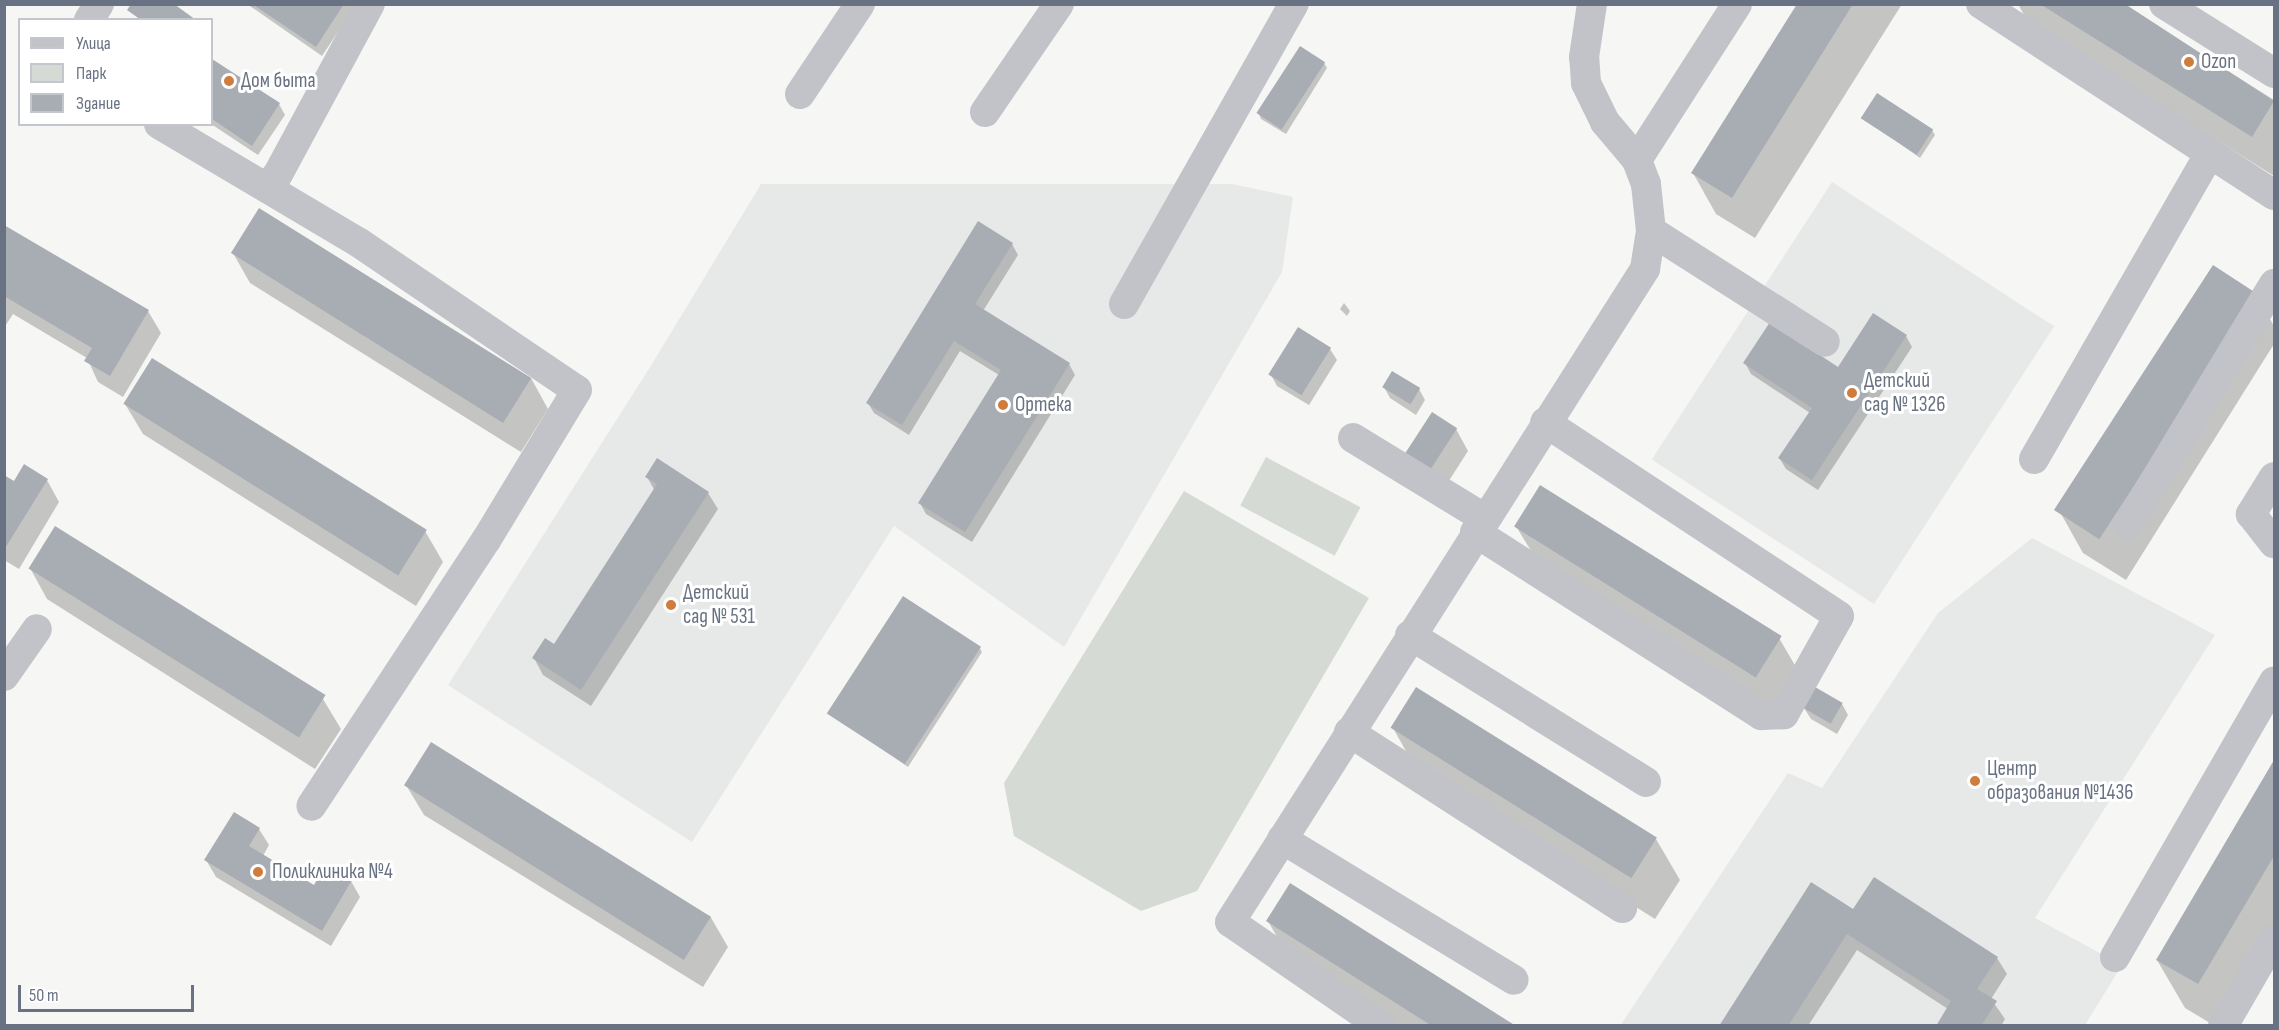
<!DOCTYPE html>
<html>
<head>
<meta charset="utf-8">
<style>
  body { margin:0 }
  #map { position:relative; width:2279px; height:1030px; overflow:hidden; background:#f6f7f4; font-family:"Sofia Sans Condensed",sans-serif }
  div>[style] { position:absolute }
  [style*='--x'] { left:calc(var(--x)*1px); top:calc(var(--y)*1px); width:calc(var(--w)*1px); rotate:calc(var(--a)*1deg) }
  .built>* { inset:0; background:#e7e8e8; transform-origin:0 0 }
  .green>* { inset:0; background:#d5dbd4; transform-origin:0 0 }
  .shadow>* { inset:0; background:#0003 }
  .building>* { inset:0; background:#a8adb4; transform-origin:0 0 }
  .minor>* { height:30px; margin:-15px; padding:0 15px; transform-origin:15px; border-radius:15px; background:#c1c3c8 }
  .dots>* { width:16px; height:16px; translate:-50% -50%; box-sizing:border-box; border:3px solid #fff; border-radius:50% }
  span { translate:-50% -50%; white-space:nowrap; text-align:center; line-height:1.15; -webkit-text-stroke:6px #fff; paint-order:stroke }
  .poi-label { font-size:21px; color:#697282 }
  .left { translate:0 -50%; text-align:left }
  .frame { position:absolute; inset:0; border:6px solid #697282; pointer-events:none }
  .legend { position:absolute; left:18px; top:18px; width:195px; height:108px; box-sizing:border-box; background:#fff; border:2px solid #c3c7cd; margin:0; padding:8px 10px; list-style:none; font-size:18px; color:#697282 }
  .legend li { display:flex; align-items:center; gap:12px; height:30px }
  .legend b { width:30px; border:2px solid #c3c7cd }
  .scale { position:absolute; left:18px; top:985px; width:176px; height:27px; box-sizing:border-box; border:3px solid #697282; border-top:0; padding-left:8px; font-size:18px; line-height:21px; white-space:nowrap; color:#697282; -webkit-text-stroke:4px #fff; paint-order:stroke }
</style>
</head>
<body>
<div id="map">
  <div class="built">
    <i style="left:1832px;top:182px;width:265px;height:331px;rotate:33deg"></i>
    <i style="clip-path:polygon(761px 184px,1232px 184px,1293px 197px,1282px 272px,1064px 647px,894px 526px,692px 842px,448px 685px,652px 364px)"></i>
    <i style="clip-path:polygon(2032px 538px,2215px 635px,2035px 918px,2122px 965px,2085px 1025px,1620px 1026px,1788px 773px,1822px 788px,1938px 613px)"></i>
  </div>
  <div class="green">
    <i style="left:1266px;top:457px;width:107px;height:55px;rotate:28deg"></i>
    <i style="clip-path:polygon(1184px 491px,1369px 598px,1197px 891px,1141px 911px,1014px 836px,1004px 783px)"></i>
  </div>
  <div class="shadow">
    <i style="clip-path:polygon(247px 4px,352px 4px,354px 8px,322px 56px)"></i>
    <i style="clip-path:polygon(1799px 4px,1902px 4px,1755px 238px,1716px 214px,1693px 173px)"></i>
    <i style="clip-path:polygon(2018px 4px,2122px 4px,2274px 100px,2274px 176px,2028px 22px)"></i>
    <i style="clip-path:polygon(212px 60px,279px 104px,285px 115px,258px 155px,211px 124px)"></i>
    <i style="clip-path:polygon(1324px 63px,1327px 68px,1286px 134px,1261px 119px,1259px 114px)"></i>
    <i style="clip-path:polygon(1863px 118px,1932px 130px,1935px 135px,1920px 158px)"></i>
    <i style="clip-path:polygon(4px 228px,148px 311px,161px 333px,123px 397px,98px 382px,87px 358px,13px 314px,4px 328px)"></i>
    <i style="clip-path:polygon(1012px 244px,1018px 255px,983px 311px,1069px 364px,1075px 375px,972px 542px,926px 514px,920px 503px,999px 375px,960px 351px,909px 435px,874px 413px,868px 403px)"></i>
    <i style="clip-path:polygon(233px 253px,531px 378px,548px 409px,521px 452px,250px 283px)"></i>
    <i style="clip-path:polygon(2256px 295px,2274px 326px,2274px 344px,2126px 580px,2083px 553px,2060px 512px)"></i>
    <i style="clip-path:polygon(1344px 303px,1350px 311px,1347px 316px,1340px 309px)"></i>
    <i style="clip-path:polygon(1906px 336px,1912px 347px,1818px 490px,1786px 469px,1780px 459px,1810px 413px,1751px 374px,1745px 363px,1839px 369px)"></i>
    <i style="clip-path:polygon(1330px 349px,1337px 360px,1309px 405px,1277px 386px,1271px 375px)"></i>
    <i style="clip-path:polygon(152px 361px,425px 531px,443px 562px,416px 606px,143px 434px,125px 404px)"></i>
    <i style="clip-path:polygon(1384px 387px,1419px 389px,1425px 400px,1416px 415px,1390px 398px)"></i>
    <i style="clip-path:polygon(1456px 429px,1468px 451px,1438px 498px,1415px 484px)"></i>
    <i style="clip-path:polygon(4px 477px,14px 483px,47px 480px,59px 502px,19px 569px,4px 560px)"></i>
    <i style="clip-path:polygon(647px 477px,708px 493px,718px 509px,591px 706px,543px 675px,534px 658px,555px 646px,655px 491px)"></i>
    <i style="clip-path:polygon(1516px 526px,1779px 638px,1803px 679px,1779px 717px,1540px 566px)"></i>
    <i style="clip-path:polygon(30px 568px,323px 699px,341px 729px,315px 769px,47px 599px)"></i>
    <i style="clip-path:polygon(979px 647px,982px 652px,908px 767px,829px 713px)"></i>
    <i style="clip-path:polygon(1842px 704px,1848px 715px,1837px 734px,1811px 719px,1804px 708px)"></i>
    <i style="clip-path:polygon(1393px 728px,1656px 839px,1680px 880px,1655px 919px,1416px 769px)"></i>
    <i style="clip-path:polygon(2274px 763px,2274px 950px,2215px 1026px,2185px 1008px,2157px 960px)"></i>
    <i style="clip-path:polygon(406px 785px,710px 916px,728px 947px,703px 987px,424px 815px)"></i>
    <i style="clip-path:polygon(259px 829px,269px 845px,263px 856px,314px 887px,351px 881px,360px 897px,331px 946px,216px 877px,206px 860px)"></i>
    <i style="clip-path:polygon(1853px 911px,1997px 958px,2007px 974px,1991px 999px,2005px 1019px,2001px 1026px,1938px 1026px,1948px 1009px,1857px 950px,1808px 1026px,1720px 1026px)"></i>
    <i style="clip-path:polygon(1268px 921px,1514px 1026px,1392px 1026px,1291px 962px)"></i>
  </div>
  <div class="building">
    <i style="clip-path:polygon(131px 4px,174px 4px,196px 20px,141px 20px,127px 10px)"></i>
    <i style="clip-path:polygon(252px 4px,344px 4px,316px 47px)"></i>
    <i style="clip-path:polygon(1797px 4px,1853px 4px,1732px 198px,1691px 173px)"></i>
    <i style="clip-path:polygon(2040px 4px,2125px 4px,2274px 101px,2252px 137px)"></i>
    <i style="left:1300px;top:46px;width:30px;height:80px;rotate:33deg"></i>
    <i style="clip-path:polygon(212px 59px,280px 103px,252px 146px,212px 119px)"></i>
    <i style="left:1877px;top:93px;width:67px;height:30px;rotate:33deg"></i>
    <i style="left:259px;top:208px;width:321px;height:53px;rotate:32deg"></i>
    <i style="clip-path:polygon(978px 221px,1013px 243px,975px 304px,1070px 363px,965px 532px,918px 503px,1001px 370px,954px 341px,902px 425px,866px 403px)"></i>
    <i style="clip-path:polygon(4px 225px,149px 310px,110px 376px,84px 361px,92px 348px,4px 296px)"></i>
    <i style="left:2213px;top:265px;width:54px;height:292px;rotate:33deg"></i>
    <i style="clip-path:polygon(1873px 313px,1907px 335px,1812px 480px,1778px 458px,1812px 408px,1743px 363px,1770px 322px,1838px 367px)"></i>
    <i style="left:1298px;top:327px;width:39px;height:56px;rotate:32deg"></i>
    <i style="left:152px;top:358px;width:324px;height:54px;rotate:32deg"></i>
    <i style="left:1392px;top:371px;width:33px;height:19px;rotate:31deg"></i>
    <i style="left:1432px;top:412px;width:30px;height:59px;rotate:33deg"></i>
    <i style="clip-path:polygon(657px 458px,709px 492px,581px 690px,532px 658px,545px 638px,554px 644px,657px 484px,645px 477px)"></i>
    <i style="clip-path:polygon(24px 464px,48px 479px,4px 550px,4px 475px,14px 481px)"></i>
    <i style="left:1540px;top:485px;width:285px;height:49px;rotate:32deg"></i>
    <i style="left:55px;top:526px;width:319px;height:50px;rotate:32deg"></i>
    <i style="left:903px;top:596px;width:93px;height:140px;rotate:33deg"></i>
    <i style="left:1416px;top:687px;width:284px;height:48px;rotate:32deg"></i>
    <i style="left:1815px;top:687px;width:32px;height:24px;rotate:30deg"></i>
    <i style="left:431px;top:742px;width:330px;height:51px;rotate:32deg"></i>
    <i style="clip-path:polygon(2274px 760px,2274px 856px,2198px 984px,2156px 960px)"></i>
    <i style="clip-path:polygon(234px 812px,260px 828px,249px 846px,314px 885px,326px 864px,352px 880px,322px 931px,204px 860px)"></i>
    <i style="clip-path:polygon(1874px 877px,1998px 957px,1977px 989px,1997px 1001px,1981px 1026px,1936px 1026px,1951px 1001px,1847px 934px,1788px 1026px,1719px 1026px,1811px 882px,1853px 909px)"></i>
    <i style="clip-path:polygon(1290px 883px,1516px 1026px,1432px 1026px,1266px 921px)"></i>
  </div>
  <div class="minor">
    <i style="--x:1981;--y:4;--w:350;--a:33.1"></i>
    <i style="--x:2164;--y:4;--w:130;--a:32.1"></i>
    <i style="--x:89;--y:20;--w:19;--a:-58"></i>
    <i style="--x:800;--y:94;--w:108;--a:-56.3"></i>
    <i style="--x:985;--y:112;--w:131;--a:-55.6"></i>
    <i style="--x:159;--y:124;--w:231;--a:30.7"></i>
    <i style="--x:358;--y:242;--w:264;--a:34.1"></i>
    <i style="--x:577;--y:390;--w:175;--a:121.2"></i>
    <i style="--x:486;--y:540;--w:318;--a:123.3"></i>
    <i style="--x:1637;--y:160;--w:185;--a:-57.3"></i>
    <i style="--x:267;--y:188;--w:18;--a:-52"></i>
    <i style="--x:278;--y:174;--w:193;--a:-61.6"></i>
    <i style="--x:1651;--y:231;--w:206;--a:32.5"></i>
    <i style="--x:1124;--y:304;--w:345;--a:-60.5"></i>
    <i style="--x:1353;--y:438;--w:153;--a:31.4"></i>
    <i style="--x:2034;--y:459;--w:353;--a:-60.1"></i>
    <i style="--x:2274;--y:477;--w:44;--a:121.9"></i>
    <i style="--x:2251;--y:514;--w:37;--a:52"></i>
    <i style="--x:2128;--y:525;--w:282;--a:-58.8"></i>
    <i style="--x:1475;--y:532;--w:340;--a:32.6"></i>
    <i style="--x:1761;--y:715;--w:23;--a:-2"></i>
    <i style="--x:1784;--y:714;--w:112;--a:-60.7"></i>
    <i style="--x:1839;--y:616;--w:352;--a:-146.6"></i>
    <i style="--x:1410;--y:635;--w:278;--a:31.9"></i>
    <i style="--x:4;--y:676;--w:57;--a:-54.9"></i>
    <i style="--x:1349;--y:732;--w:325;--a:32.8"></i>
    <i style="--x:1282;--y:839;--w:271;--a:31.3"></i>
    <i style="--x:2115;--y:957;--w:318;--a:-60"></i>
    <i style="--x:1381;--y:1026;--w:183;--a:-145.4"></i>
    <i style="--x:1230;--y:922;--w:774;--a:-57.56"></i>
    <i style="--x:1645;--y:269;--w:38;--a:-81"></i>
    <i style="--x:1651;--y:231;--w:47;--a:-96.1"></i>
    <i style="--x:1646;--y:184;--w:26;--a:-111"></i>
    <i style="--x:1637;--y:160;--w:50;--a:-130.1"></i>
    <i style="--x:1605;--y:122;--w:43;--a:-116"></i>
    <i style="--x:1586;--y:83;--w:26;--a:-94"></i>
    <i style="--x:1584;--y:57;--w:54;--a:-81.4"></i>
    <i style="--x:2223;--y:1026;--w:102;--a:-59.9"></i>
  </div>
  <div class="dots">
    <i style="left:2189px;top:62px;background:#cf7c3c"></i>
    <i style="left:229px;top:81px;background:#cf7c3c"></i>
    <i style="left:1852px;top:393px;background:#cf7c3c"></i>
    <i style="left:1003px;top:405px;background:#cf7c3c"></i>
    <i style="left:671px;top:605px;background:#cf7c3c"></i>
    <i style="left:1975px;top:781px;background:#cf7c3c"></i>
    <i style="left:258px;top:872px;background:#cf7c3c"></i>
  </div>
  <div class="poi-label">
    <span class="left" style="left:2201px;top:62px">Ozon</span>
    <span class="left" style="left:241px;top:81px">Дом быта</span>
    <span class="left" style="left:1864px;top:393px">Детский<br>сад № 1326</span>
    <span class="left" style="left:1015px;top:405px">Ортека</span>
    <span class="left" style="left:683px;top:605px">Детский<br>сад № 531</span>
    <span class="left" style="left:1987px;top:781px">Центр<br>образования №1436</span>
    <span class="left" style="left:272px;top:872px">Поликлиника №4</span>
  </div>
  <div class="frame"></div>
  <ul class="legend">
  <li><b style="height:8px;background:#c1c3c8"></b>Улица</li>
  <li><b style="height:16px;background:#d5dbd4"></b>Парк</li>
  <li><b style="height:16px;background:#a8adb4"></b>Здание</li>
  </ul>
  <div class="scale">50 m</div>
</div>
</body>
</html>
